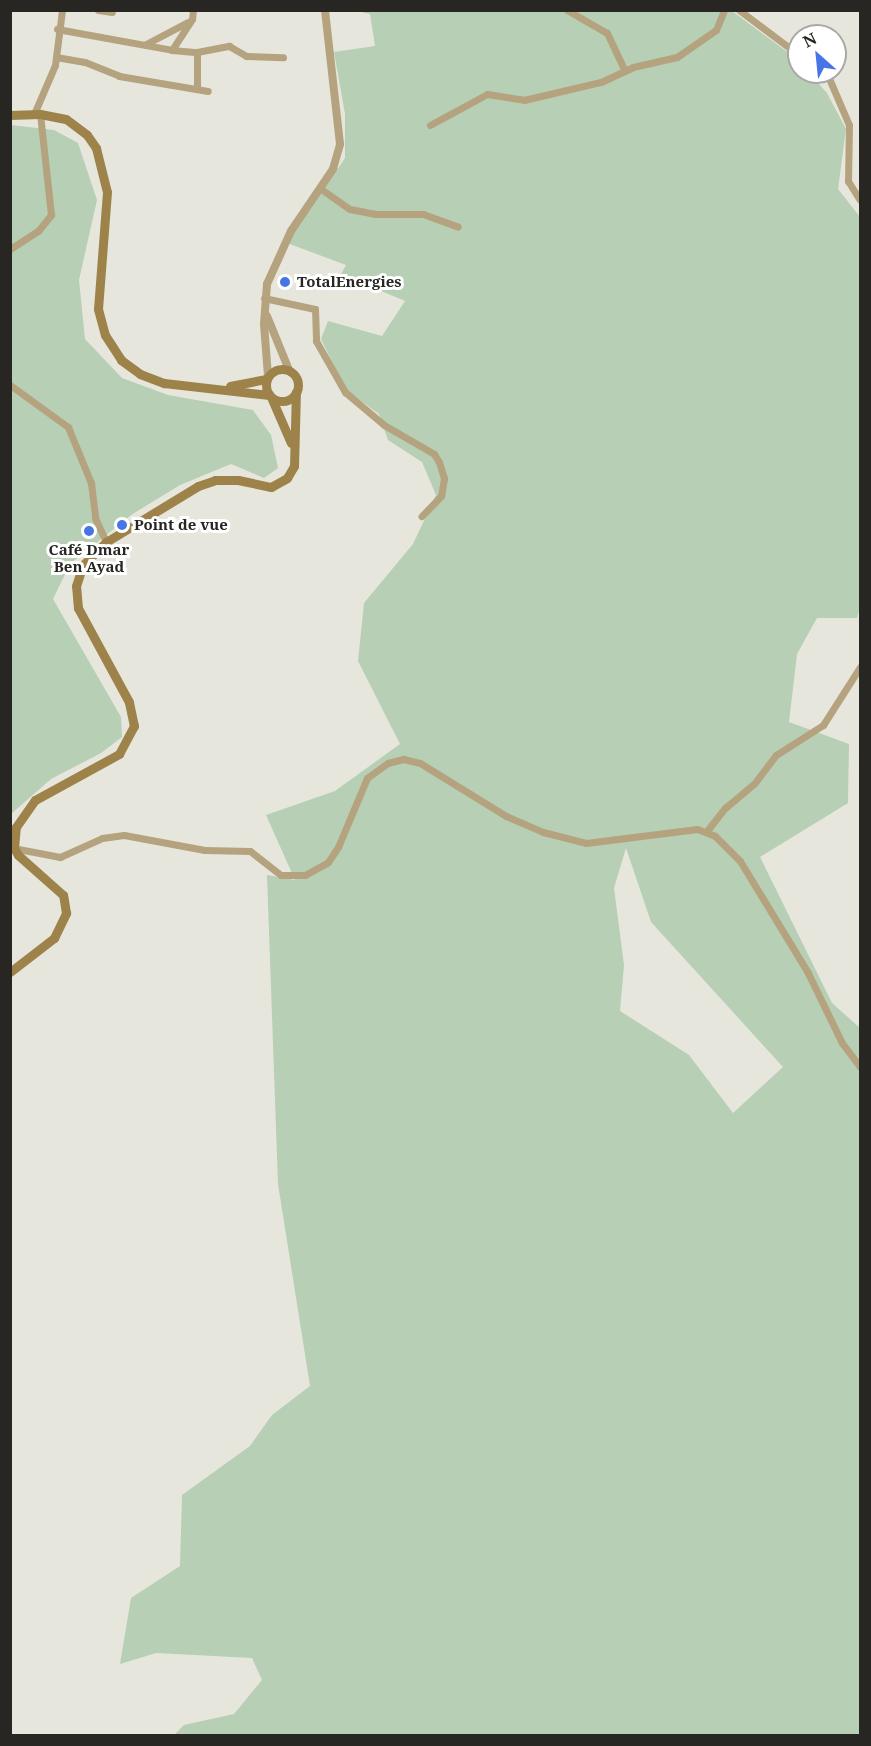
<!DOCTYPE html>
<html>
<head>
<meta charset="utf-8">
<style>
  body { margin:0 }
  #map { position:relative; width:871px; height:1746px; overflow:hidden; background:#e7e6dc; font-family:"Noto Serif",serif }
  div>[style] { position:absolute }
  [style*='--x'] { left:calc(var(--x)*1px); top:calc(var(--y)*1px); width:calc(var(--w)*1px); rotate:calc(var(--a)*1deg) }
  .green>* { inset:0; background:#b6cfb5 }
  .minor>* { height:7px; margin:-3.5px; padding:0 3.5px; transform-origin:3.5px; border-radius:3.5px; background:#b5a37f }
  .tertiary>* { height:8px; margin:-4px; padding:0 4px; transform-origin:4px; border-radius:4px; background:#b5a37f }
  .secondary>* { height:9px; margin:-4.5px; padding:0 4.5px; transform-origin:4.5px; border-radius:4.5px; background:#9d824a }
  .secondary>.ring { margin:-4.5px; padding:0; box-sizing:content-box; background:none; border:9px solid #9d824a; border-radius:50% }
  .dots>* { width:16px; height:16px; translate:-50% -50%; box-sizing:border-box; border:3px solid #fff; border-radius:50% }
  span { translate:-50% -50%; white-space:nowrap; text-align:center; line-height:1.15; -webkit-text-stroke:6px #fff; paint-order:stroke }
  .poi-label { font-size:15px; color:#272622; font-weight:700 }
  .left { translate:0 -50%; text-align:left }
  .frame { position:absolute; inset:0; border:12px solid #272622; pointer-events:none }
  .north { position:absolute; left:787px; top:24px; width:60px; height:60px; box-sizing:border-box; background:#fff; border:2px solid #a9a8a7; border-radius:50%; rotate:333deg; font-size:16px; font-weight:700; line-height:24px; text-align:center; color:#272622 }
  .north::after { content:''; display:block; margin:auto; width:21px; height:27px; background:#4774e6; clip-path:polygon(50% 0,100% 100%,50% 72%,0 100%) }
</style>
</head>
<body>
<div id="map">
  <div class="green">
    <i style="clip-path:polygon(evenodd,357px 11px,732px 11px,797px 59px,799px 72px,808px 72px,827px 93px,846px 129px,838px 189px,860px 217px,860px 607px,857px 618px,817px 618px,797px 654px,789px 722px,849px 744px,848px 803px,760px 857px,832px 1003px,860px 1028px,860px 1735px,174px 1735px,184px 1725px,234px 1714px,262px 1680px,252px 1658px,156px 1653px,120px 1664px,131px 1598px,180px 1566px,182px 1495px,250px 1446px,272px 1415px,310px 1386px,278px 1184px,267px 875px,295px 880px,266px 815px,335px 791px,400px 744px,358px 661px,364px 603px,413px 544px,436px 495px,422px 462px,388px 440px,379px 414px,345px 389px,321px 339px,328px 321px,382px 336px,405px 301px,341px 274px,346px 265px,287px 243px,345px 158px,345px 114px,334px 52px,375px 46px,370px 14px,357px 11px,626px 848px,651px 922px,783px 1067px,733px 1113px,689px 1055px,620px 1011px,624px 965px,614px 888px,626px 848px)"></i>
    <i style="clip-path:polygon(11px 125px,54px 130px,78px 143px,97px 200px,79px 280px,85px 339px,122px 378px,168px 395px,253px 410px,271px 435px,278px 468px,264px 478px,231px 464px,180px 485px,131px 515px,70px 564px,53px 599px,121px 717px,122px 737px,101px 753px,51px 779px,11px 814px)"></i>
  </div>
  <div class="minor">
    <i style="--x:98;--y:10;--w:14;--a:8"></i>
    <i style="--x:193;--y:10;--w:9;--a:96"></i>
    <i style="--x:192;--y:19;--w:37;--a:123"></i>
    <i style="--x:172;--y:50;--w:25;--a:5"></i>
    <i style="--x:197;--y:52;--w:33;--a:-11"></i>
    <i style="--x:229;--y:46;--w:20;--a:30"></i>
    <i style="--x:246;--y:56;--w:37;--a:2"></i>
    <i style="--x:567;--y:10;--w:46;--a:29.9"></i>
    <i style="--x:607;--y:33;--w:42;--a:64.7"></i>
    <i style="--x:739;--y:10;--w:75;--a:36.9"></i>
    <i style="--x:57;--y:29;--w:117;--a:10.3"></i>
    <i style="--x:146;--y:44;--w:47;--a:-27.6"></i>
    <i style="--x:197;--y:52;--w:34;--a:90"></i>
    <i style="--x:56;--y:57;--w:29;--a:10"></i>
    <i style="--x:85;--y:62;--w:37;--a:22"></i>
    <i style="--x:119;--y:76;--w:90;--a:9.6"></i>
    <i style="--x:822;--y:72;--w:7;--a:34"></i>
    <i style="--x:828;--y:76;--w:53;--a:66.8"></i>
    <i style="--x:849;--y:125;--w:56;--a:91"></i>
    <i style="--x:848;--y:181;--w:22;--a:58"></i>
    <i style="--x:34;--y:114;--w:53;--a:-66.8"></i>
    <i style="--x:55;--y:65;--w:55;--a:-82.7"></i>
    <i style="--x:430;--y:125;--w:65;--a:-28.5"></i>
    <i style="--x:487;--y:94;--w:37;--a:9"></i>
    <i style="--x:524;--y:100;--w:79;--a:-13.2"></i>
    <i style="--x:601;--y:82;--w:35;--a:-25"></i>
    <i style="--x:633;--y:67;--w:45;--a:-12.8"></i>
    <i style="--x:677;--y:57;--w:47;--a:-34.7"></i>
    <i style="--x:716;--y:30;--w:22;--a:-68"></i>
    <i style="--x:321;--y:189;--w:35;--a:35"></i>
    <i style="--x:350;--y:209;--w:26;--a:11"></i>
    <i style="--x:376;--y:214;--w:47;--a:0"></i>
    <i style="--x:423;--y:214;--w:37;--a:20"></i>
    <i style="--x:10;--y:249;--w:33;--a:-33"></i>
    <i style="--x:38;--y:231;--w:21;--a:-51"></i>
    <i style="--x:51;--y:215;--w:102;--a:-96.2"></i>
    <i style="--x:264;--y:298;--w:52;--a:12.2"></i>
    <i style="--x:315;--y:309;--w:32;--a:88"></i>
    <i style="--x:316;--y:341;--w:59;--a:60.4"></i>
    <i style="--x:345;--y:392;--w:51;--a:40.2"></i>
    <i style="--x:384;--y:425;--w:58;--a:30.1"></i>
    <i style="--x:434;--y:454;--w:9;--a:58"></i>
    <i style="--x:439;--y:462;--w:17;--a:73"></i>
    <i style="--x:444;--y:478;--w:18;--a:99"></i>
    <i style="--x:441;--y:496;--w:28;--a:134"></i>
    <i style="--x:10;--y:385;--w:72;--a:35.9"></i>
    <i style="--x:68;--y:427;--w:61;--a:67.7"></i>
    <i style="--x:91;--y:483;--w:35;--a:83"></i>
    <i style="--x:95;--y:518;--w:26;--a:65"></i>
    <i style="--x:706;--y:832;--w:31;--a:-52"></i>
    <i style="--x:725;--y:808;--w:38;--a:-40"></i>
    <i style="--x:754;--y:784;--w:36;--a:-53"></i>
    <i style="--x:776;--y:755;--w:56;--a:-32.6"></i>
    <i style="--x:823;--y:725;--w:69;--a:-57.5"></i>
    <i style="--x:13;--y:848;--w:48;--a:10.8"></i>
    <i style="--x:60;--y:857;--w:46;--a:-24.3"></i>
    <i style="--x:102;--y:838;--w:22;--a:-8"></i>
    <i style="--x:124;--y:835;--w:82;--a:10.5"></i>
    <i style="--x:205;--y:850;--w:45;--a:1.3"></i>
    <i style="--x:250;--y:851;--w:39;--a:38"></i>
    <i style="--x:281;--y:875;--w:24;--a:0"></i>
    <i style="--x:305;--y:875;--w:26;--a:-29"></i>
    <i style="--x:328;--y:862;--w:18;--a:-56"></i>
    <i style="--x:338;--y:847;--w:75;--a:-67.2"></i>
    <i style="--x:367;--y:778;--w:26;--a:-36"></i>
    <i style="--x:388;--y:763;--w:16;--a:-15"></i>
    <i style="--x:403;--y:759;--w:17;--a:13"></i>
    <i style="--x:420;--y:763;--w:101;--a:31.6"></i>
    <i style="--x:506;--y:816;--w:40;--a:23.4"></i>
    <i style="--x:543;--y:832;--w:44;--a:14.3"></i>
    <i style="--x:586;--y:843;--w:112;--a:-7.2"></i>
    <i style="--x:697;--y:829;--w:19;--a:21"></i>
    <i style="--x:715;--y:836;--w:35;--a:45"></i>
    <i style="--x:740;--y:861;--w:131;--a:58.7"></i>
    <i style="--x:808;--y:973;--w:78;--a:64.1"></i>
    <i style="--x:842;--y:1043;--w:30;--a:53"></i>
  </div>
  <div class="tertiary">
    <i style="--x:267;--y:316;--w:58;--a:67.8"></i>
    <i style="--x:268;--y:376;--w:52;--a:-94.4"></i>
    <i style="--x:264;--y:324;--w:40;--a:-85.7"></i>
    <i style="--x:267;--y:284;--w:58;--a:-65.6"></i>
    <i style="--x:291;--y:231;--w:75;--a:-55.9"></i>
    <i style="--x:333;--y:169;--w:26;--a:-74"></i>
    <i style="--x:340;--y:144;--w:135;--a:-96.4"></i>
  </div>
  <div class="secondary">
    <i style="--x:10;--y:115;--w:30;--a:-2"></i>
    <i style="--x:40;--y:114;--w:26;--a:11"></i>
    <i style="--x:66;--y:119;--w:26;--a:37"></i>
    <i style="--x:87;--y:135;--w:16;--a:55"></i>
    <i style="--x:96;--y:148;--w:45;--a:76"></i>
    <i style="--x:107;--y:192;--w:117;--a:94.4"></i>
    <i style="--x:98;--y:309;--w:27;--a:75"></i>
    <i style="--x:105;--y:335;--w:30;--a:57"></i>
    <i style="--x:121;--y:360;--w:24;--a:36"></i>
    <i style="--x:140;--y:374;--w:26;--a:21"></i>
    <i style="--x:164;--y:383;--w:106;--a:6.5"></i>
    <i class="ring" style="left:266px;top:369px;width:23px;height:23px"></i>
    <i style="--x:230;--y:386;--w:37;--a:-11"></i>
    <i style="--x:271;--y:397;--w:50;--a:66.5"></i>
    <i style="--x:10;--y:972;--w:56;--a:-37.7"></i>
    <i style="--x:54;--y:938;--w:28;--a:-64"></i>
    <i style="--x:66;--y:913;--w:18;--a:-99"></i>
    <i style="--x:63;--y:895;--w:60;--a:-138.4"></i>
    <i style="--x:18;--y:855;--w:8;--a:-120"></i>
    <i style="--x:14;--y:848;--w:21;--a:-85"></i>
    <i style="--x:16;--y:827;--w:33;--a:-55"></i>
    <i style="--x:35;--y:800;--w:96;--a:-28.7"></i>
    <i style="--x:119;--y:754;--w:32;--a:-62"></i>
    <i style="--x:134;--y:726;--w:25;--a:-102"></i>
    <i style="--x:129;--y:702;--w:107;--a:-118.5"></i>
    <i style="--x:78;--y:608;--w:22;--a:-95"></i>
    <i style="--x:76;--y:586;--w:22;--a:-72"></i>
    <i style="--x:83;--y:565;--w:33;--a:-45"></i>
    <i style="--x:106;--y:542;--w:108;--a:-31.3"></i>
    <i style="--x:198;--y:486;--w:18;--a:-19"></i>
    <i style="--x:215;--y:480;--w:23;--a:0"></i>
    <i style="--x:238;--y:480;--w:34;--a:12"></i>
    <i style="--x:271;--y:487;--w:18;--a:-29"></i>
    <i style="--x:287;--y:478;--w:14;--a:-60"></i>
    <i style="--x:294;--y:466;--w:74;--a:-88.5"></i>
  </div>
  <div class="dots">
    <i style="left:285px;top:282px;background:#4774e6"></i>
    <i style="left:122px;top:525px;background:#4774e6"></i>
    <i style="left:89px;top:531px;background:#4774e6"></i>
  </div>
  <div class="poi-label">
    <span class="left" style="left:297px;top:282px">TotalEnergies</span>
    <span class="left" style="left:134px;top:525px">Point de vue</span>
    <span style="left:89px;top:558px">Café Dmar<br>Ben Ayad</span>
  </div>
  <div class="frame"></div>
  <div class="north">N</div>
</div>
</body>
</html>
